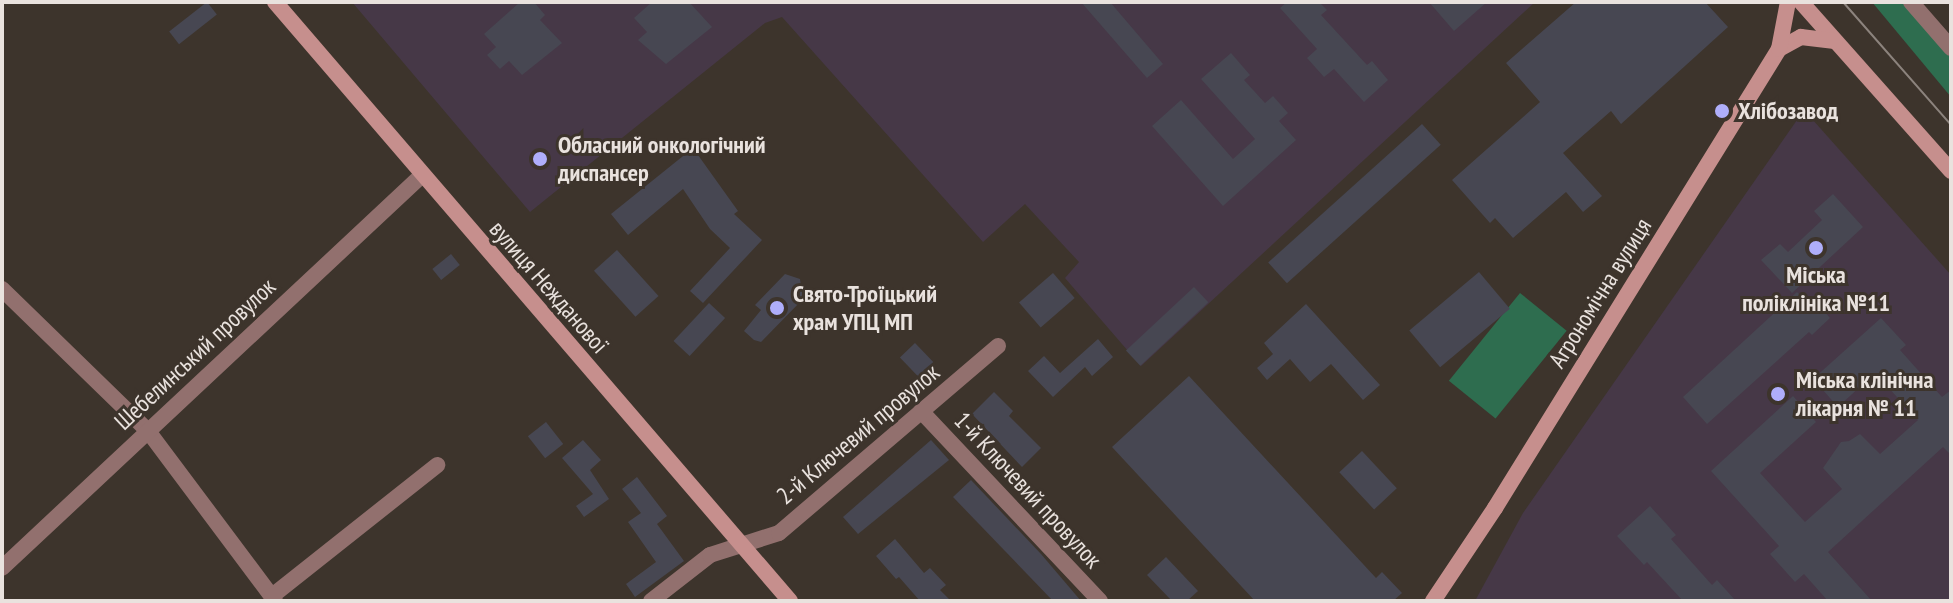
<!DOCTYPE html>
<html>
<head>
<meta charset="utf-8">
<style>
  body { margin:0 }
  #map { position:relative; width:1953px; height:603px; overflow:hidden; background:#3d342c; font-family:"PT Sans Narrow",sans-serif }
  div>[style] { position:absolute }
  [style*='--x'] { left:calc(var(--x)*1px); top:calc(var(--y)*1px); width:calc(var(--w)*1px); rotate:calc(var(--a)*1deg) }
  .medical>* { inset:0; background:#463847 }
  .green>* { inset:0; background:#2e6d4f; transform-origin:0 0 }
  .building>* { inset:0; background:#474752; transform-origin:0 0 }
  .street>* { height:16px; margin:-8px; padding:0 8px; transform-origin:8px; border-radius:8px; background:#92706e }
  .secondary>* { height:16px; margin:-8px; padding:0 8px; transform-origin:8px; border-radius:8px; background:#c68f8d }
  .tram>* { height:2px; margin:-1px; padding:0 1px; transform-origin:1px; border-radius:1px; background:#8c837d }
  .dots>* { width:22px; height:22px; translate:-50% -50%; box-sizing:border-box; border:4px solid #3d342c; border-radius:50% }
  span { translate:-50% -50%; white-space:nowrap; text-align:center; line-height:1.15; -webkit-text-stroke:6px #3d342c; paint-order:stroke }
  .poi-label { font-size:24px; color:#e9e2de; font-weight:700 }
  .left { translate:0 -50%; text-align:left }
  .street-label { font-size:24px; color:#e9e2de }
  .frame { position:absolute; inset:0; border:4px solid #e9e2de; pointer-events:none }
</style>
</head>
<body>
<div id="map">
  <div class="medical">
    <i style="clip-path:polygon(352px 2px,1535px 2px,1141px 366px,1065px 278px,1079px 262px,1025px 204px,983px 242px,782px 17px,765px 23px,530px 212px)"></i>
    <i style="clip-path:polygon(1804px 110px,1951px 275px,1951px 601px,1475px 601px,1523px 513px)"></i>
  </div>
  <div class="green">
    <i style="clip-path:polygon(1872px 2px,1903px 2px,1951px 56px,1951px 97px)"></i>
    <i style="left:1520px;top:293px;width:60px;height:113px;rotate:39deg"></i>
  </div>
  <div class="building">
    <i style="left:207px;top:2px;width:16px;height:48px;rotate:52deg"></i>
    <i style="clip-path:polygon(520px 2px,534px 2px,545px 15px,540px 20px,562px 43px,522px 75px,509px 61px,500px 69px,487px 55px,496px 47px,484px 34px)"></i>
    <i style="clip-path:polygon(652px 2px,689px 2px,712px 27px,666px 64px,638px 40px,647px 32px,634px 18px)"></i>
    <i style="clip-path:polygon(1081px 2px,1110px 2px,1163px 64px,1147px 78px)"></i>
    <i style="clip-path:polygon(1287px 2px,1319px 2px,1327px 10px,1321px 15px,1367px 65px,1372px 61px,1388px 80px,1364px 102px,1334px 69px,1324px 77px,1307px 58px,1317px 49px,1280px 8px)"></i>
    <i style="clip-path:polygon(1429px 2px,1487px 2px,1454px 31px)"></i>
    <i style="clip-path:polygon(1576px 2px,1705px 2px,1728px 27px,1621px 124px,1611px 111px,1563px 153px,1602px 196px,1583px 212px,1566px 192px,1513px 238px,1495px 218px,1490px 223px,1452px 180px,1540px 102px,1506px 63px)"></i>
    <i style="clip-path:polygon(1231px 53px,1250px 75px,1244px 80px,1265px 103px,1273px 96px,1288px 113px,1279px 121px,1296px 140px,1223px 206px,1152px 126px,1181px 100px,1233px 159px,1255px 139px,1201px 79px)"></i>
    <i style="left:1422px;top:124px;width:28px;height:207px;rotate:48deg"></i>
    <i style="clip-path:polygon(693px 148px,738px 211px,734px 214px,762px 240px,703px 303px,690px 291px,730px 248px,710px 229px,683px 189px,628px 235px,611px 214px)"></i>
    <i style="clip-path:polygon(1833px 194px,1863px 227px,1792px 293px,1761px 260px,1780px 244px,1788px 252px,1822px 220px,1814px 211px)"></i>
    <i style="left:617px;top:250px;width:62px;height:31px;rotate:48deg"></i>
    <i style="left:451px;top:254px;width:14px;height:24px;rotate:51deg"></i>
    <i style="left:1479px;top:272px;width:48px;height:91px;rotate:50deg"></i>
    <i style="left:1053px;top:273px;width:33px;height:45px;rotate:49deg"></i>
    <i style="clip-path:polygon(785px 274px,800px 279px,803px 299px,761px 342px,754px 340px,744px 331px,761px 310px,755px 305px)"></i>
    <i style="left:1194px;top:287px;width:21px;height:93px;rotate:47deg"></i>
    <i style="clip-path:polygon(1797px 292px,1812px 309px,1818px 304px,1830px 318px,1812px 335px,1809px 332px,1707px 424px,1683px 397px)"></i>
    <i style="left:709px;top:303px;width:22px;height:52px;rotate:43deg"></i>
    <i style="clip-path:polygon(1306px 304px,1380px 385px,1363px 400px,1331px 364px,1310px 382px,1290px 359px,1267px 380px,1257px 368px,1273px 354px,1264px 343px)"></i>
    <i style="clip-path:polygon(1881px 318px,1906px 345px,1900px 350px,1942px 397px,1951px 390px,1951px 455px,1943px 447px,1828px 552px,1872px 601px,1828px 601px,1804px 574px,1795px 582px,1770px 554px,1779px 546px,1711px 471px,1793px 396px,1816px 422px,1760px 473px,1805px 522px,1842px 489px,1823px 468px,1841px 442px,1849px 441px,1860px 434px,1880px 454px,1918px 420px,1875px 373px,1838px 407px,1813px 379px)"></i>
    <i style="clip-path:polygon(1098px 339px,1113px 357px,1092px 376px,1085px 367px,1053px 397px,1028px 371px,1044px 356px,1060px 373px)"></i>
    <i style="left:915px;top:343px;width:28px;height:21px;rotate:46deg"></i>
    <i style="clip-path:polygon(1189px 376px,1376px 578px,1382px 572px,1402px 593px,1393px 601px,1255px 601px,1112px 447px)"></i>
    <i style="clip-path:polygon(994px 392px,1013px 411px,1009px 416px,1041px 448px,1022px 467px,972px 414px)"></i>
    <i style="left:546px;top:422px;width:28px;height:23px;rotate:52deg"></i>
    <i style="clip-path:polygon(583px 440px,601px 460px,590px 470px,609px 499px,584px 517px,576px 506px,593px 494px,562px 458px)"></i>
    <i style="clip-path:polygon(931px 440px,949px 460px,858px 534px,843px 517px)"></i>
    <i style="left:1362px;top:451px;width:51px;height:31px;rotate:47deg"></i>
    <i style="clip-path:polygon(637px 477px,667px 516px,657px 524px,684px 561px,635px 597px,626px 584px,656px 562px,628px 522px,641px 513px,622px 489px)"></i>
    <i style="clip-path:polygon(971px 480px,1041px 554px,1081px 601px,1053px 601px,953px 497px)"></i>
    <i style="clip-path:polygon(1650px 506px,1676px 535px,1671px 539px,1712px 585px,1717px 580px,1736px 601px,1683px 601px,1647px 562px,1644px 565px,1617px 536px)"></i>
    <i style="clip-path:polygon(895px 539px,924px 573px,930px 568px,946px 585px,940px 590px,951px 601px,920px 601px,899px 577px,896px 579px,876px 556px)"></i>
    <i style="clip-path:polygon(1166px 557px,1198px 591px,1187px 601px,1172px 601px,1147px 575px)"></i>
  </div>
  <div class="street">
    <i style="--x:1911;--y:2;--w:61;--a:49"></i>
    <i style="--x:2;--y:289;--w:204;--a:44.2"></i>
    <i style="--x:148;--y:431;--w:212;--a:53.2"></i>
    <i style="--x:921;--y:411;--w:261;--a:46.7"></i>
    <i style="--x:2;--y:568;--w:574;--a:-43.09"></i>
    <i style="--x:272;--y:596;--w:211;--a:-38.4"></i>
    <i style="--x:651;--y:601;--w:75;--a:-37.9"></i>
    <i style="--x:710;--y:555;--w:72;--a:-17.7"></i>
    <i style="--x:779;--y:533;--w:288;--a:-40.5"></i>
  </div>
  <div class="secondary">
    <i style="--x:275;--y:2;--w:790;--a:49.31"></i>
    <i style="--x:1801;--y:2;--w:226;--a:48.4"></i>
    <i style="--x:1779;--y:49;--w:25;--a:-29"></i>
    <i style="--x:1801;--y:37;--w:34;--a:7"></i>
    <i style="--x:1433;--y:601;--w:112;--a:-56.3"></i>
    <i style="--x:1495;--y:508;--w:540;--a:-58.25"></i>
    <i style="--x:1779;--y:49;--w:48;--a:-79.2"></i>
  </div>
  <div class="tram">
    <i style="--x:1843;--y:2;--w:164;--a:48.7"></i>
  </div>
  <div class="dots">
    <i style="left:1722px;top:111px;background:#afaefa"></i>
    <i style="left:540px;top:159px;background:#afaefa"></i>
    <i style="left:1816px;top:248px;background:#afaefa"></i>
    <i style="left:777px;top:308px;background:#afaefa"></i>
    <i style="left:1778px;top:394px;background:#afaefa"></i>
  </div>
  <div class="poi-label">
    <span class="left" style="left:1738px;top:111px">Хлібозавод</span>
    <span class="left" style="left:558px;top:159px">Обласний онкологічний<br>диспансер</span>
    <span style="left:1816px;top:289px">Міська<br>поліклініка №11</span>
    <span class="left" style="left:793px;top:308px">Свято-Троїцький<br>храм УПЦ МП</span>
    <span class="left" style="left:1796px;top:394px">Міська клінічна<br>лікарня № 11</span>
  </div>
  <div class="street-label">
    <span style="left:549px;top:287px;rotate:49deg">вулиця Нежданової</span>
    <span style="left:1600px;top:293px;rotate:-58deg">Агрономічна вулиця</span>
    <span style="left:195px;top:354px;rotate:-43deg">Шебелинський провулок</span>
    <span style="left:858px;top:434px;rotate:-40deg">2-й Ключевий провулок</span>
    <span style="left:1028px;top:490px;rotate:47deg">1-й Ключевий провулок</span>
  </div>
  <div class="frame"></div>
</div>
</body>
</html>
